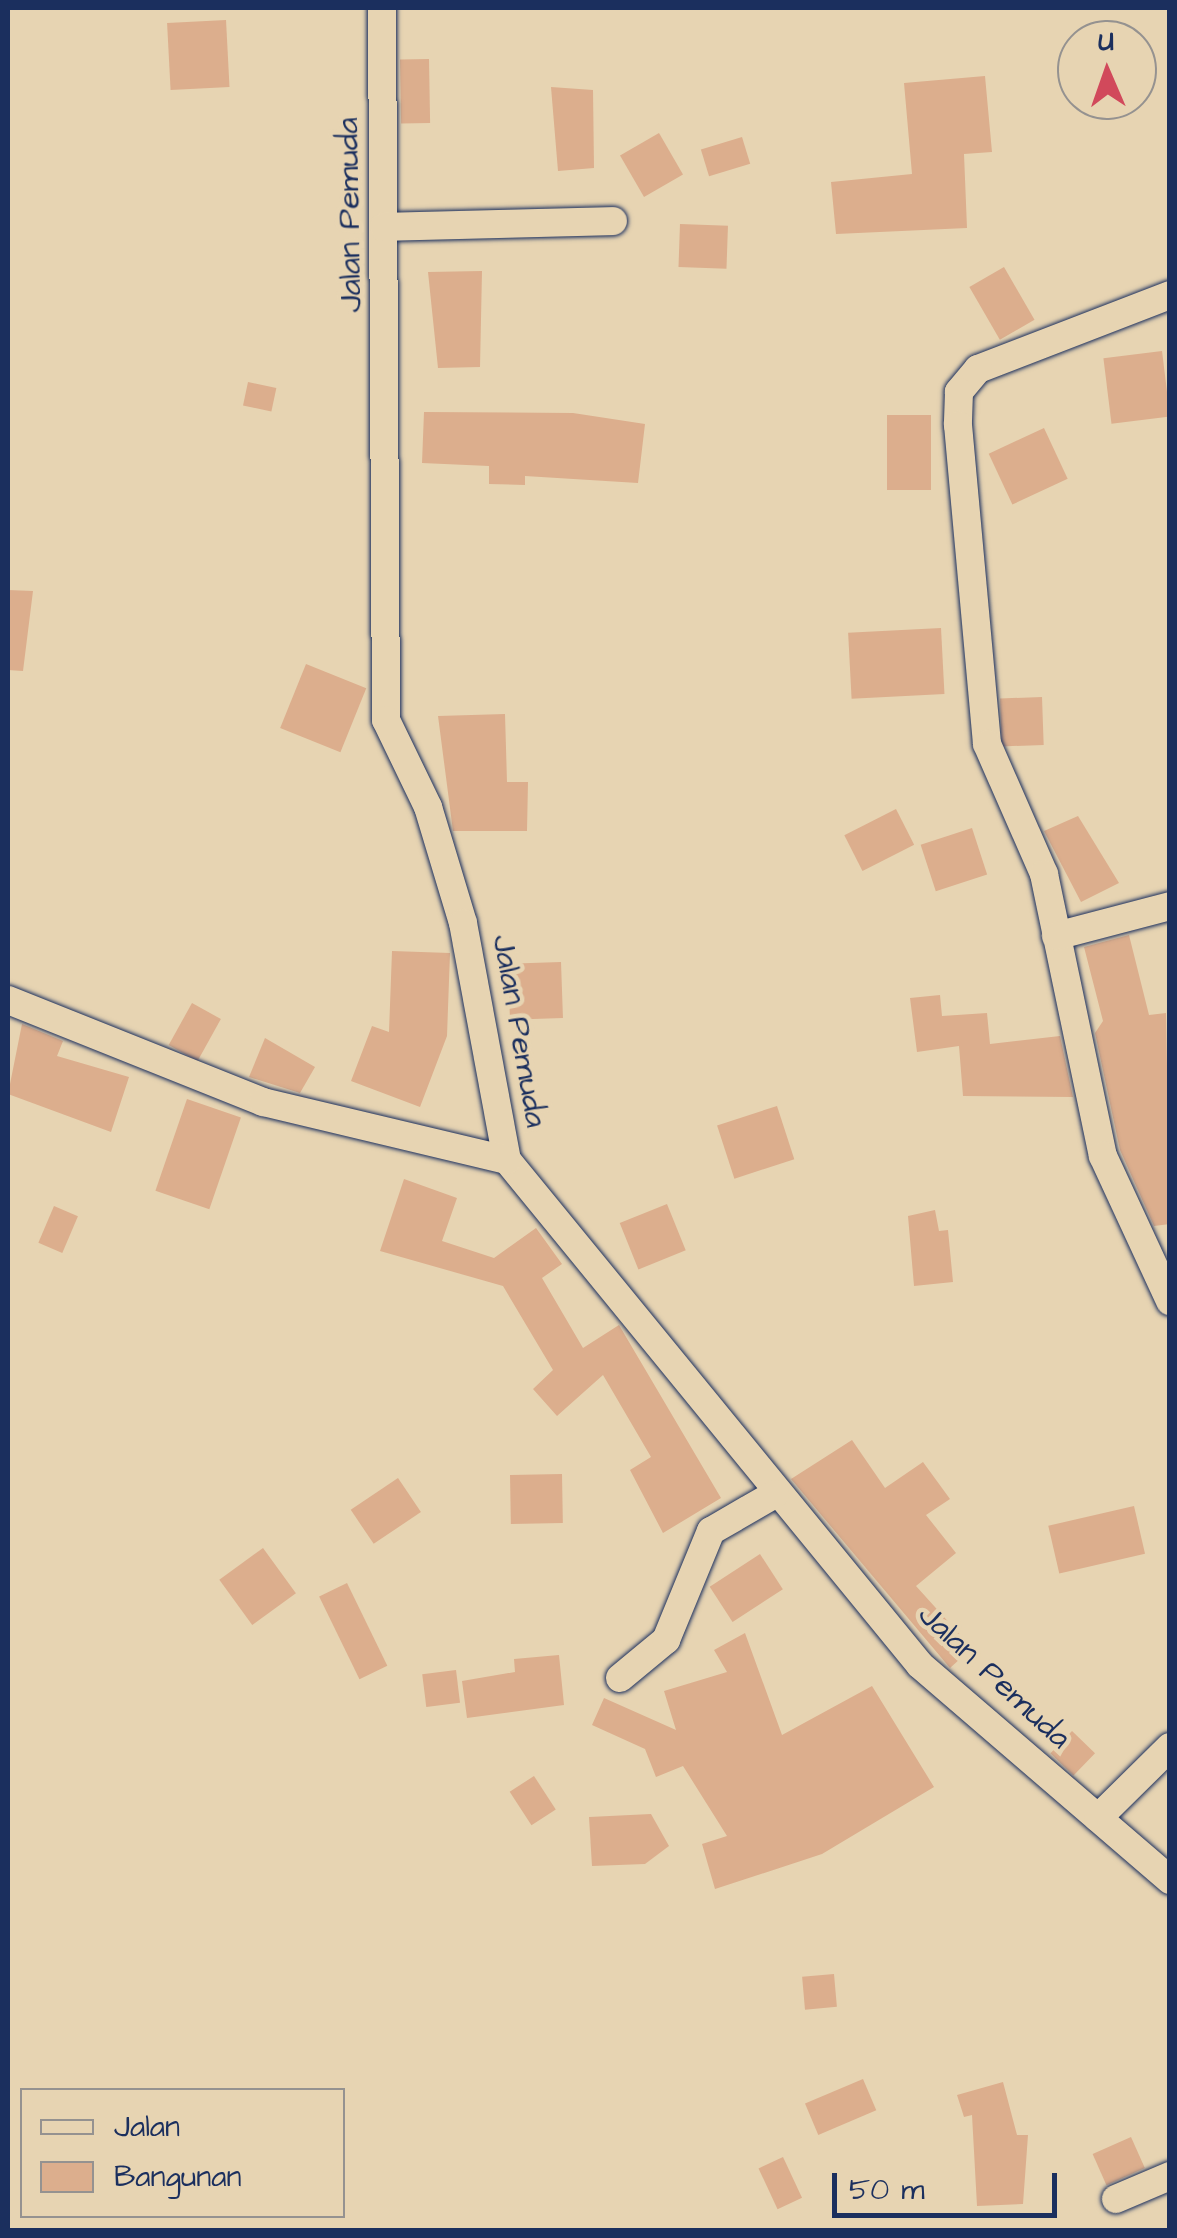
<!DOCTYPE html>
<html>
<head>
<meta charset="utf-8">
<style>
  body { margin:0 }
  #map { position:relative; width:1177px; height:2238px; overflow:hidden; background:#e7d4b2; font-family:"Architects Daughter",sans-serif }
  div>[style] { position:absolute }
  [style*='--x'] { left:calc(var(--x)*1px); top:calc(var(--y)*1px); width:calc(var(--w)*1px); rotate:calc(var(--a)*1deg) }
  .building>* { inset:0; background:#dcae8d; transform-origin:0 0 }
  .roads { filter:drop-shadow(0 0 2px #1b2f5e) drop-shadow(0 0 2px #1b2f5e) }
  .minor>* { height:28px; margin:-14px; padding:0 14px; transform-origin:14px; border-radius:14px; background:#e7d4b2 }
  span { translate:-50% -50%; white-space:nowrap; text-align:center; line-height:1.15; -webkit-text-stroke:9px #e7d4b2; paint-order:stroke }
  .street-label { font-size:32px; color:#1b2f5e }
  .frame { position:absolute; inset:0; border:10px solid #1b2f5e; pointer-events:none }
  .legend { position:absolute; left:20px; top:2088px; width:325px; height:130px; box-sizing:border-box; background:#e7d4b2; border:2px solid #959290; margin:0; padding:12px 18px; list-style:none; font-size:30px; color:#1b2f5e }
  .legend li { display:flex; align-items:center; gap:20px; height:50px }
  .legend b { width:50px; border:2px solid #959290 }
  .north { position:absolute; left:1057px; top:20px; width:100px; height:100px; box-sizing:border-box; background:#e7d4b2; border:2px solid #959290; border-radius:50%; rotate:358deg; font-size:28px; font-weight:700; line-height:40px; text-align:center; color:#1b2f5e }
  .north::after { content:''; display:block; margin:auto; width:35px; height:45px; background:#d1495b; clip-path:polygon(50% 0,100% 100%,50% 72%,0 100%) }
  .scale { position:absolute; left:832px; top:2173px; width:225px; height:45px; box-sizing:border-box; border:5px solid #1b2f5e; border-top:0; padding-left:12px; font-size:30px; line-height:35px; white-space:nowrap; color:#1b2f5e; -webkit-text-stroke:8px #e7d4b2; paint-order:stroke }
</style>
</head>
<body>
<div id="map">
  <div class="building">
    <i style="left:226px;top:20px;width:67px;height:59px;rotate:87deg"></i>
    <i style="left:429px;top:59px;width:64px;height:29px;rotate:89deg"></i>
    <i style="clip-path:polygon(985px 76px,992px 152px,964px 154px,967px 228px,836px 234px,831px 182px,912px 174px,904px 83px)"></i>
    <i style="clip-path:polygon(551px 87px,593px 90px,594px 168px,558px 171px)"></i>
    <i style="left:659px;top:133px;width:48px;height:45px;rotate:60deg"></i>
    <i style="left:742px;top:137px;width:28px;height:43px;rotate:73deg"></i>
    <i style="left:680px;top:224px;width:48px;height:43px;rotate:2deg"></i>
    <i style="left:1004px;top:267px;width:61px;height:40px;rotate:60deg"></i>
    <i style="clip-path:polygon(482px 271px,480px 367px,438px 368px,428px 272px)"></i>
    <i style="left:1162px;top:351px;width:66px;height:59px;rotate:83deg"></i>
    <i style="left:248px;top:382px;width:29px;height:24px;rotate:12deg"></i>
    <i style="clip-path:polygon(424px 412px,573px 413px,645px 424px,638px 483px,525px 476px,525px 485px,489px 484px,489px 466px,422px 463px)"></i>
    <i style="left:887px;top:415px;width:44px;height:75px"></i>
    <i style="left:1044px;top:428px;width:56px;height:61px;rotate:65deg"></i>
    <i style="clip-path:polygon(8px 590px,33px 591px,23px 671px,8px 670px)"></i>
    <i style="left:941px;top:628px;width:66px;height:93px;rotate:87deg"></i>
    <i style="left:306px;top:664px;width:65px;height:69px;rotate:22deg"></i>
    <i style="left:1042px;top:697px;width:48px;height:42px;rotate:88deg"></i>
    <i style="clip-path:polygon(505px 714px,507px 782px,528px 782px,527px 831px,453px 831px,438px 716px)"></i>
    <i style="left:896px;top:809px;width:40px;height:58px;rotate:63deg"></i>
    <i style="clip-path:polygon(1078px 816px,1119px 883px,1081px 902px,1044px 831px)"></i>
    <i style="left:972px;top:828px;width:49px;height:54px;rotate:72deg"></i>
    <i style="clip-path:polygon(1129px 935px,1149px 1015px,1166px 1013px,1170px 1224px,1154px 1226px,1120px 1150px,1095px 1033px,1103px 1021px,1084px 947px)"></i>
    <i style="clip-path:polygon(392px 951px,450px 953px,447px 1036px,420px 1107px,351px 1081px,372px 1026px,389px 1032px)"></i>
    <i style="left:561px;top:962px;width:56px;height:53px;rotate:88deg"></i>
    <i style="clip-path:polygon(940px 995px,942px 1016px,987px 1013px,990px 1044px,1060px 1036px,1073px 1097px,963px 1096px,959px 1046px,917px 1052px,910px 998px)"></i>
    <i style="left:192px;top:1003px;width:33px;height:48px;rotate:29deg"></i>
    <i style="clip-path:polygon(22px 1024px,63px 1041px,57px 1056px,129px 1077px,111px 1132px,8px 1094px)"></i>
    <i style="clip-path:polygon(265px 1038px,315px 1067px,300px 1093px,249px 1077px)"></i>
    <i style="left:187px;top:1099px;width:57px;height:97px;rotate:19deg"></i>
    <i style="left:777px;top:1106px;width:56px;height:63px;rotate:72deg"></i>
    <i style="clip-path:polygon(404px 1179px,457px 1198px,442px 1241px,494px 1258px,536px 1228px,562px 1264px,542px 1278px,583px 1348px,619px 1325px,721px 1498px,663px 1533px,630px 1470px,651px 1457px,603px 1375px,557px 1416px,533px 1389px,553px 1370px,503px 1286px,380px 1251px)"></i>
    <i style="left:667px;top:1204px;width:50px;height:51px;rotate:68deg"></i>
    <i style="left:54px;top:1206px;width:26px;height:40px;rotate:23deg"></i>
    <i style="clip-path:polygon(935px 1210px,939px 1231px,948px 1230px,953px 1282px,914px 1286px,908px 1216px)"></i>
    <i style="clip-path:polygon(852px 1440px,885px 1488px,923px 1462px,950px 1499px,926px 1515px,956px 1553px,916px 1586px,972px 1648px,950px 1668px,791px 1479px)"></i>
    <i style="left:562px;top:1474px;width:49px;height:52px;rotate:89deg"></i>
    <i style="left:398px;top:1478px;width:41px;height:57px;rotate:56deg"></i>
    <i style="left:1134px;top:1506px;width:49px;height:88px;rotate:77deg"></i>
    <i style="left:263px;top:1548px;width:56px;height:54px;rotate:54deg"></i>
    <i style="left:760px;top:1554px;width:42px;height:60px;rotate:57deg"></i>
    <i style="left:347px;top:1583px;width:92px;height:31px;rotate:64deg"></i>
    <i style="clip-path:polygon(745px 1633px,782px 1735px,872px 1686px,934px 1787px,822px 1854px,715px 1889px,702px 1844px,727px 1836px,683px 1766px,656px 1777px,645px 1749px,592px 1725px,604px 1698px,676px 1730px,664px 1691px,727px 1672px,714px 1650px)"></i>
    <i style="clip-path:polygon(559px 1655px,564px 1705px,467px 1718px,462px 1681px,515px 1672px,514px 1659px)"></i>
    <i style="left:456px;top:1670px;width:33px;height:34px;rotate:83deg"></i>
    <i style="left:1072px;top:1731px;width:32px;height:31px;rotate:44deg"></i>
    <i style="left:534px;top:1776px;width:40px;height:29px;rotate:57deg"></i>
    <i style="clip-path:polygon(651px 1814px,669px 1846px,645px 1864px,592px 1866px,589px 1817px)"></i>
    <i style="left:834px;top:1974px;width:33px;height:32px;rotate:85deg"></i>
    <i style="left:863px;top:2079px;width:34px;height:63px;rotate:67deg"></i>
    <i style="clip-path:polygon(1003px 2082px,1017px 2135px,1028px 2135px,1023px 2204px,977px 2206px,972px 2115px,964px 2117px,957px 2095px)"></i>
    <i style="left:1131px;top:2137px;width:34px;height:42px;rotate:66deg"></i>
    <i style="left:783px;top:2157px;width:45px;height:27px;rotate:65deg"></i>
  </div>
  <div class="roads">
    <div class="minor">
      <i style="--x:382;--y:8;--w:712;--a:89.68"></i>
      <i style="--x:386;--y:720;--w:97;--a:64.2"></i>
      <i style="--x:428;--y:807;--w:121;--a:73.2"></i>
      <i style="--x:463;--y:923;--w:241;--a:79.5"></i>
      <i style="--x:507;--y:1160;--w:652;--a:50.72"></i>
      <i style="--x:920;--y:1665;--w:330;--a:40.7"></i>
      <i style="--x:384;--y:227;--w:229;--a:-1.5"></i>
      <i style="--x:1170;--y:295;--w:206;--a:158.9"></i>
      <i style="--x:978;--y:369;--w:30;--a:130"></i>
      <i style="--x:959;--y:392;--w:33;--a:92"></i>
      <i style="--x:958;--y:425;--w:320;--a:84.8"></i>
      <i style="--x:987;--y:744;--w:142;--a:66.3"></i>
      <i style="--x:1044;--y:874;--w:288;--a:78.2"></i>
      <i style="--x:1103;--y:1156;--w:160;--a:65.2"></i>
      <i style="--x:1056;--y:936;--w:118;--a:-14.7"></i>
      <i style="--x:8;--y:1000;--w:275;--a:21.8"></i>
      <i style="--x:263;--y:1102;--w:251;--a:13.4"></i>
      <i style="--x:620;--y:1678;--w:60;--a:-39.6"></i>
      <i style="--x:666;--y:1640;--w:118;--a:-67.6"></i>
      <i style="--x:711;--y:1531;--w:74;--a:-30"></i>
      <i style="--x:1098;--y:1818;--w:101;--a:-44.6"></i>
      <i style="--x:1116;--y:2199;--w:59;--a:-23.1"></i>
    </div>
  </div>
  <div class="street-label">
    <span style="left:350px;top:215px;rotate:-91deg">Jalan Pemuda</span>
    <span style="left:519px;top:1031px;rotate:80deg">Jalan Pemuda</span>
    <span style="left:994px;top:1677px;rotate:43deg">Jalan Pemuda</span>
  </div>
  <div class="frame"></div>
  <ul class="legend">
  <li><b style="height:12px;background:#e7d4b2"></b>Jalan</li>
  <li><b style="height:28px;background:#dcae8d"></b>Bangunan</li>
  </ul>
  <div class="north">U</div>
  <div class="scale">50 m</div>
</div>
</body>
</html>
